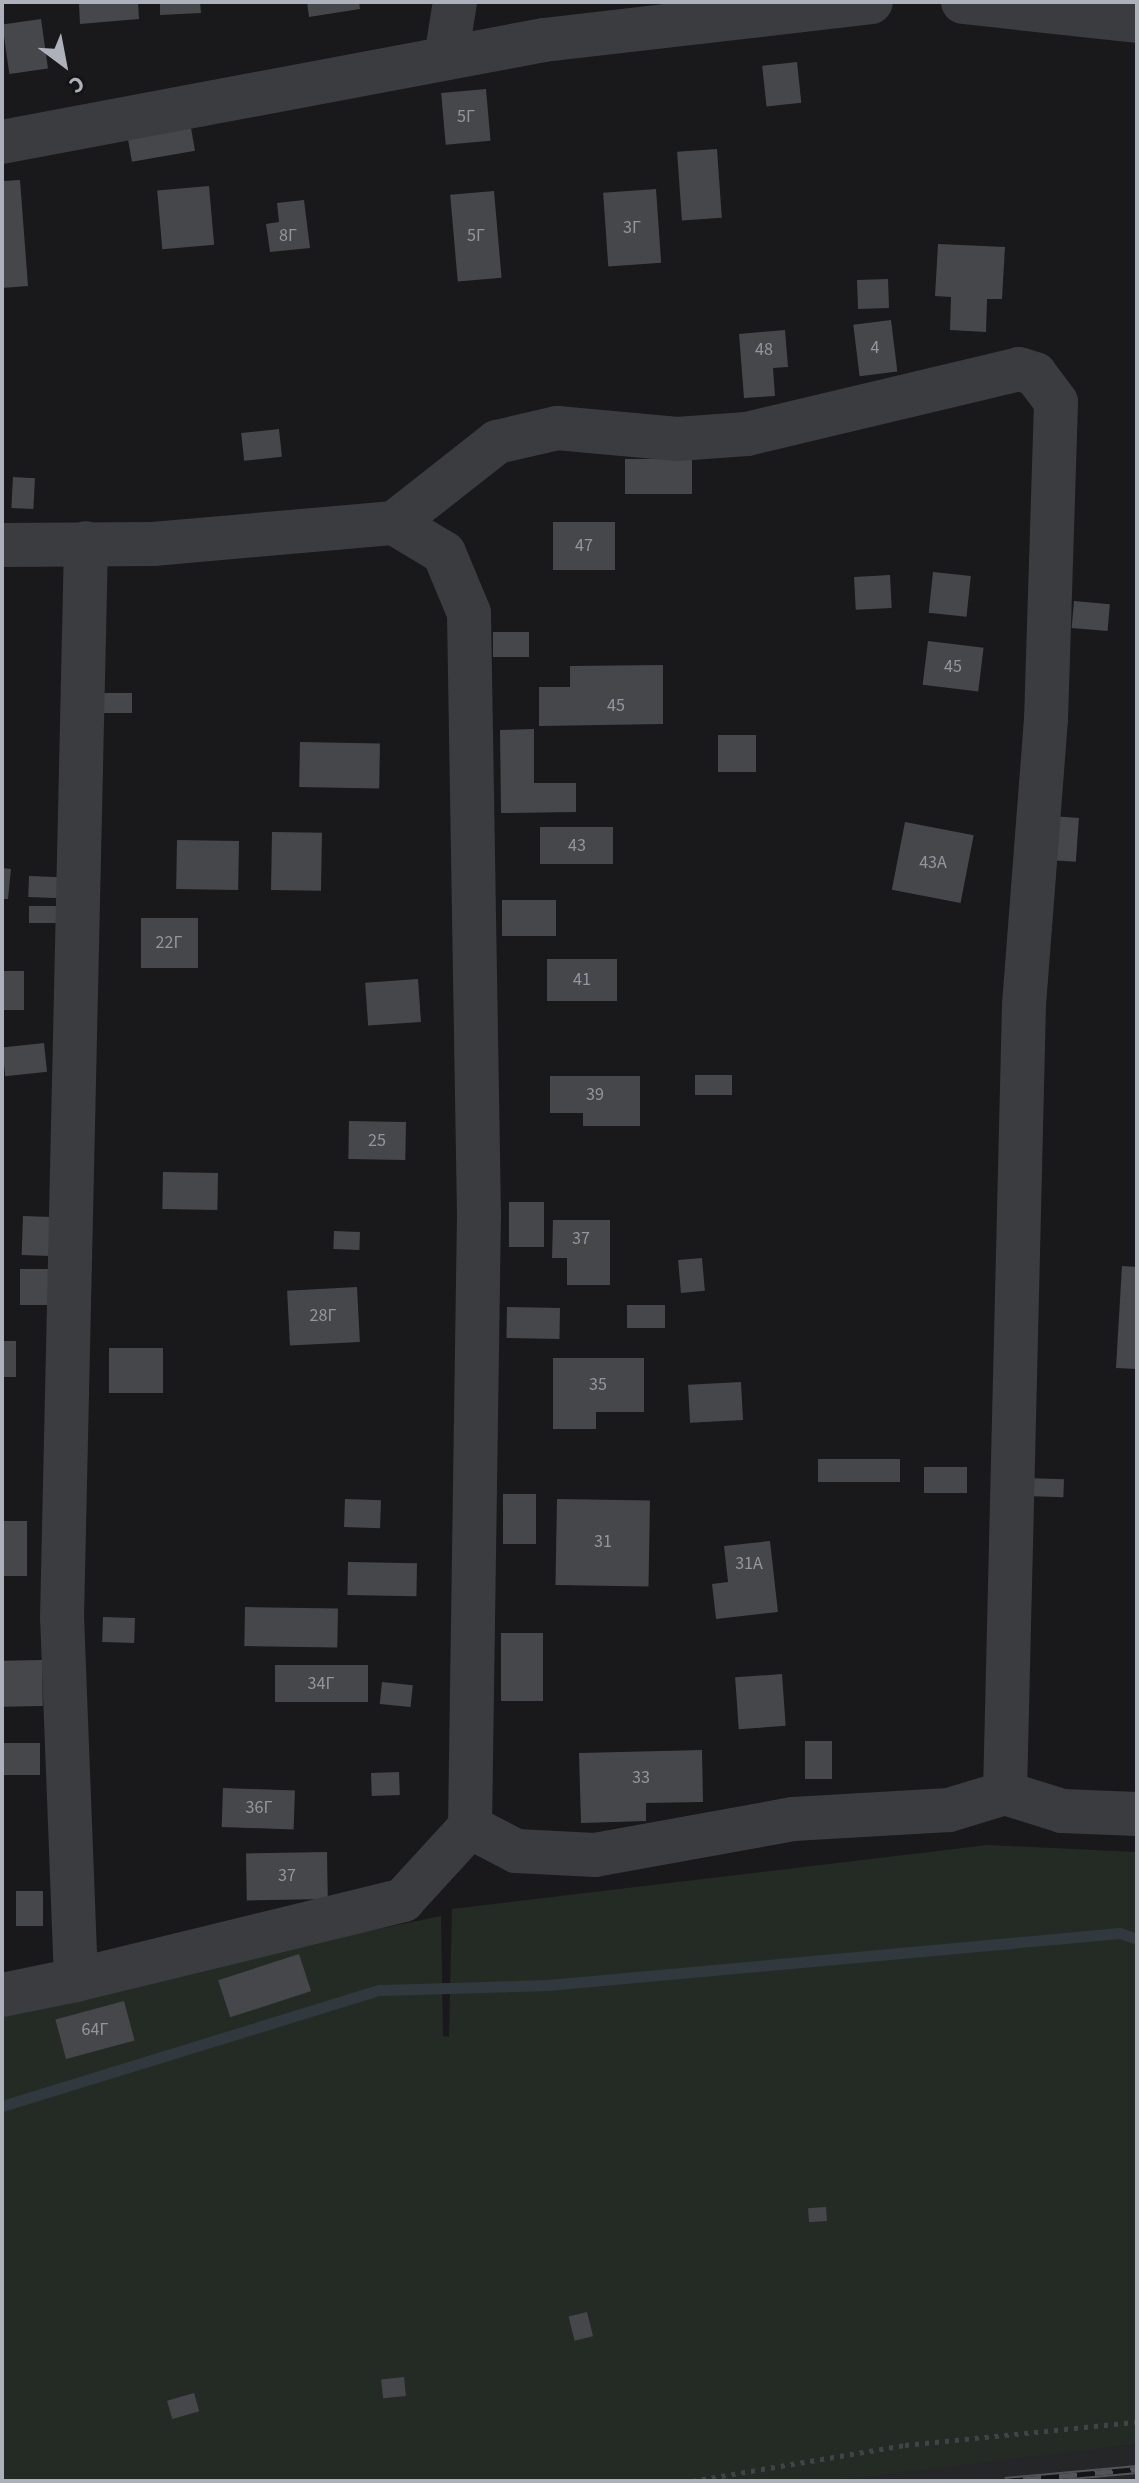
<!DOCTYPE html>
<html>
<head>
<meta charset="utf-8">
<style>
  body { margin:0 }
  #map { position:relative; width:1139px; height:2483px; overflow:hidden; background:#19191b; font-family:"Source Sans 3",sans-serif }
  div>[style] { position:absolute }
  [style*='--x'] { left:calc(var(--x)*1px); top:calc(var(--y)*1px); width:calc(var(--w)*1px); rotate:calc(var(--a)*1deg) }
  .built>* { inset:0; background:#252628 }
  .green>* { inset:0; background:#242b24 }
  .stream>* { height:11px; margin:-5.5px; padding:0 5.5px; transform-origin:5.5px; border-radius:5.5px; background:#31383e }
  .building>* { inset:0; background:#46474b; transform-origin:0 0 }
  .path>* { height:5px; margin-top:-2.5px; transform-origin:0; background:repeating-linear-gradient(90deg,#414346 0 4px,transparent 0 10px) }
  .minor>* { height:44px; margin:-22px; padding:0 22px; transform-origin:22px; border-radius:22px; background:#3b3c40 }
  .rail>* { height:9px; margin-top:-4.5px; transform-origin:0; background:repeating-linear-gradient(90deg,#141416 0 18px,#525458 0 36px); box-sizing:border-box; border-block:2px solid #525458 }
  span { translate:-50% -50%; white-space:nowrap; text-align:center; line-height:1.15; -webkit-text-stroke:8px #141416; paint-order:stroke }
  .number-label { font-size:18px; color:#93969e }
  .number-label span { -webkit-text-stroke-width:0 }
  .frame { position:absolute; inset:0; border:4px solid #adb1b9; pointer-events:none }
  .north { position:absolute; left:24px; top:24px; width:80px; height:80px; -webkit-text-stroke:6px #141416; paint-order:stroke; rotate:148deg; font-size:22px; font-weight:700; line-height:32px; text-align:center; color:#adb1b9 }
  .north::after { content:''; display:block; margin:auto; width:28px; height:36px; background:#adb1b9; clip-path:polygon(50% 0,100% 100%,50% 72%,0 100%) }
</style>
</head>
<body>
<div id="map">
  <div class="built">
    <i style="clip-path:polygon(1137px 2444px,1137px 2481px,829px 2481px,945px 2464px)"></i>
  </div>
  <div class="green">
    <i style="clip-path:polygon(988px 1845px,1137px 1852px,1137px 2444px,829px 2481px,2px 2481px,2px 2007px,441px 1916px,443px 2036px,449px 2037px,452px 1909px)"></i>
  </div>
  <div class="stream">
    <i style="--x:2;--y:2106;--w:395;--a:-17.1"></i>
    <i style="--x:380;--y:1990;--w:168;--a:-1.7"></i>
    <i style="--x:548;--y:1985;--w:574;--a:-5.19"></i>
    <i style="--x:1120;--y:1933;--w:18;--a:19"></i>
  </div>
  <div class="building">
    <i style="clip-path:polygon(138px 2px,139px 19px,80px 24px,79px 4px)"></i>
    <i style="clip-path:polygon(160px 2px,200px 2px,201px 13px,160px 15px)"></i>
    <i style="clip-path:polygon(307px 2px,359px 2px,360px 9px,309px 17px)"></i>
    <i style="left:41px;top:19px;width:50px;height:39px;rotate:82deg"></i>
    <i style="left:797px;top:62px;width:41px;height:35px;rotate:84deg"></i>
    <i style="left:486px;top:89px;width:52px;height:45px;rotate:85deg"></i>
    <i style="left:191px;top:128px;width:23px;height:64px;rotate:80deg"></i>
    <i style="left:717px;top:149px;width:69px;height:40px;rotate:86deg"></i>
    <i style="clip-path:polygon(20px 180px,28px 286px,2px 288px,2px 181px)"></i>
    <i style="left:209px;top:186px;width:59px;height:52px;rotate:85deg"></i>
    <i style="left:656px;top:189px;width:74px;height:53px;rotate:86deg"></i>
    <i style="left:494px;top:191px;width:87px;height:44px;rotate:85deg"></i>
    <i style="clip-path:polygon(304px 200px,310px 248px,270px 252px,266px 224px,279px 222px,277px 203px)"></i>
    <i style="clip-path:polygon(938px 244px,1005px 247px,1002px 299px,987px 299px,986px 332px,950px 330px,951px 297px,935px 296px)"></i>
    <i style="left:888px;top:279px;width:29px;height:31px;rotate:88deg"></i>
    <i style="left:891px;top:320px;width:52px;height:38px;rotate:83deg"></i>
    <i style="clip-path:polygon(785px 330px,788px 367px,773px 368px,775px 396px,744px 398px,739px 334px)"></i>
    <i style="left:279px;top:429px;width:28px;height:38px;rotate:84deg"></i>
    <i style="left:625px;top:459px;width:67px;height:35px"></i>
    <i style="left:13px;top:477px;width:22px;height:31px;rotate:3deg"></i>
    <i style="left:553px;top:522px;width:62px;height:48px"></i>
    <i style="left:933px;top:572px;width:38px;height:41px;rotate:6deg"></i>
    <i style="left:890px;top:575px;width:33px;height:36px;rotate:87deg"></i>
    <i style="left:1074px;top:601px;width:36px;height:27px;rotate:5deg"></i>
    <i style="left:493px;top:632px;width:36px;height:25px"></i>
    <i style="left:928px;top:641px;width:56px;height:44px;rotate:7deg"></i>
    <i style="clip-path:polygon(663px 665px,663px 724px,539px 726px,539px 687px,570px 687px,570px 666px)"></i>
    <i style="left:98px;top:693px;width:34px;height:20px"></i>
    <i style="clip-path:polygon(534px 729px,534px 783px,576px 783px,576px 812px,501px 813px,500px 730px)"></i>
    <i style="left:756px;top:735px;width:37px;height:38px;rotate:90deg"></i>
    <i style="left:300px;top:742px;width:80px;height:45px;rotate:1deg"></i>
    <i style="left:1051px;top:816px;width:28px;height:44px;rotate:4deg"></i>
    <i style="left:905px;top:822px;width:70px;height:69px;rotate:11deg"></i>
    <i style="left:540px;top:827px;width:73px;height:37px"></i>
    <i style="left:272px;top:832px;width:50px;height:58px;rotate:1deg"></i>
    <i style="left:177px;top:840px;width:62px;height:49px;rotate:1deg"></i>
    <i style="clip-path:polygon(2px 868px,11px 869px,8px 899px,2px 899px)"></i>
    <i style="left:29px;top:876px;width:33px;height:21px;rotate:2deg"></i>
    <i style="left:502px;top:900px;width:54px;height:36px"></i>
    <i style="left:29px;top:906px;width:29px;height:17px"></i>
    <i style="left:141px;top:918px;width:57px;height:50px"></i>
    <i style="left:547px;top:959px;width:70px;height:42px"></i>
    <i style="left:2px;top:971px;width:22px;height:39px"></i>
    <i style="left:418px;top:979px;width:43px;height:53px;rotate:86deg"></i>
    <i style="left:44px;top:1043px;width:29px;height:42px;rotate:84deg"></i>
    <i style="left:695px;top:1075px;width:37px;height:20px"></i>
    <i style="clip-path:polygon(550px 1076px,640px 1076px,640px 1126px,583px 1126px,583px 1113px,550px 1113px)"></i>
    <i style="left:349px;top:1121px;width:57px;height:38px;rotate:1deg"></i>
    <i style="left:163px;top:1172px;width:55px;height:37px;rotate:1deg"></i>
    <i style="left:509px;top:1202px;width:35px;height:45px"></i>
    <i style="left:23px;top:1216px;width:35px;height:39px;rotate:2deg"></i>
    <i style="clip-path:polygon(553px 1220px,610px 1220px,610px 1285px,567px 1285px,567px 1258px,552px 1258px)"></i>
    <i style="left:334px;top:1231px;width:26px;height:18px;rotate:2deg"></i>
    <i style="left:702px;top:1258px;width:33px;height:24px;rotate:85deg"></i>
    <i style="clip-path:polygon(1122px 1266px,1137px 1267px,1137px 1369px,1116px 1368px)"></i>
    <i style="left:49px;top:1269px;width:36px;height:29px;rotate:90deg"></i>
    <i style="left:357px;top:1287px;width:55px;height:70px;rotate:87deg"></i>
    <i style="left:627px;top:1305px;width:38px;height:23px"></i>
    <i style="left:507px;top:1307px;width:53px;height:31px;rotate:1deg"></i>
    <i style="left:2px;top:1341px;width:14px;height:36px"></i>
    <i style="left:109px;top:1348px;width:54px;height:45px"></i>
    <i style="clip-path:polygon(553px 1358px,644px 1358px,644px 1412px,596px 1412px,596px 1429px,553px 1429px)"></i>
    <i style="left:741px;top:1382px;width:38px;height:53px;rotate:87deg"></i>
    <i style="left:818px;top:1459px;width:82px;height:23px"></i>
    <i style="left:924px;top:1467px;width:43px;height:26px"></i>
    <i style="left:1026px;top:1478px;width:38px;height:18px;rotate:2deg"></i>
    <i style="left:503px;top:1494px;width:33px;height:50px"></i>
    <i style="left:345px;top:1499px;width:36px;height:28px;rotate:2deg"></i>
    <i style="left:557px;top:1499px;width:93px;height:86px;rotate:1deg"></i>
    <i style="left:2px;top:1521px;width:25px;height:55px"></i>
    <i style="clip-path:polygon(770px 1541px,778px 1612px,716px 1619px,712px 1584px,728px 1582px,724px 1546px)"></i>
    <i style="left:348px;top:1562px;width:69px;height:33px;rotate:1deg"></i>
    <i style="left:245px;top:1607px;width:93px;height:39px;rotate:1deg"></i>
    <i style="left:103px;top:1617px;width:32px;height:25px;rotate:2deg"></i>
    <i style="left:501px;top:1633px;width:42px;height:68px"></i>
    <i style="left:42px;top:1660px;width:46px;height:40px;rotate:89deg"></i>
    <i style="left:275px;top:1665px;width:93px;height:37px"></i>
    <i style="left:782px;top:1674px;width:52px;height:47px;rotate:86deg"></i>
    <i style="left:382px;top:1682px;width:31px;height:22px;rotate:6deg"></i>
    <i style="left:805px;top:1741px;width:27px;height:38px"></i>
    <i style="left:2px;top:1743px;width:38px;height:32px"></i>
    <i style="clip-path:polygon(702px 1750px,703px 1802px,646px 1803px,646px 1821px,581px 1823px,579px 1753px)"></i>
    <i style="left:399px;top:1772px;width:23px;height:28px;rotate:88deg"></i>
    <i style="left:223px;top:1788px;width:72px;height:39px;rotate:2deg"></i>
    <i style="left:327px;top:1852px;width:47px;height:81px;rotate:89deg"></i>
    <i style="left:43px;top:1891px;width:35px;height:27px;rotate:90deg"></i>
    <i style="left:299px;top:1954px;width:39px;height:85px;rotate:72deg"></i>
    <i style="left:124px;top:2001px;width:41px;height:71px;rotate:75deg"></i>
    <i style="left:826px;top:2207px;width:14px;height:18px;rotate:86deg"></i>
    <i style="left:587px;top:2312px;width:25px;height:19px;rotate:76deg"></i>
    <i style="left:404px;top:2377px;width:19px;height:23px;rotate:84deg"></i>
    <i style="left:194px;top:2393px;width:19px;height:28px;rotate:74deg"></i>
  </div>
  <div class="path">
    <i style="--x:692;--y:2481;--w:216;--a:-9.6"></i>
    <i style="--x:905;--y:2445;--w:233;--a:-5.7"></i>
  </div>
  <div class="minor">
    <i style="--x:963;--y:2;--w:175;--a:6.2"></i>
    <i style="--x:446;--y:58;--w:57;--a:-80.9"></i>
    <i style="--x:2;--y:142;--w:552;--a:-10.66"></i>
    <i style="--x:544;--y:40;--w:329;--a:-6.6"></i>
    <i style="--x:2;--y:545;--w:151;--a:-0.4"></i>
    <i style="--x:153;--y:544;--w:242;--a:-5"></i>
    <i style="--x:394;--y:523;--w:131;--a:-38.2"></i>
    <i style="--x:497;--y:442;--w:62;--a:-13.1"></i>
    <i style="--x:557;--y:428;--w:121;--a:5.2"></i>
    <i style="--x:677;--y:439;--w:70;--a:-4.1"></i>
    <i style="--x:747;--y:434;--w:280;--a:-13.4"></i>
    <i style="--x:1019;--y:369;--w:17;--a:17"></i>
    <i style="--x:1035;--y:374;--w:35;--a:53"></i>
    <i style="--x:1056;--y:402;--w:317;--a:91.8"></i>
    <i style="--x:1046;--y:719;--w:286;--a:94.4"></i>
    <i style="--x:1024;--y:1004;--w:789;--a:91.38"></i>
    <i style="--x:1005;--y:1793;--w:59;--a:163.1"></i>
    <i style="--x:949;--y:1810;--w:156;--a:176.7"></i>
    <i style="--x:793;--y:1819;--w:201;--a:169.7"></i>
    <i style="--x:595;--y:1855;--w:79;--a:-177.1"></i>
    <i style="--x:516;--y:1851;--w:52;--a:-152.4"></i>
    <i style="--x:1005;--y:1793;--w:60;--a:17.5"></i>
    <i style="--x:1062;--y:1811;--w:75;--a:2.3"></i>
    <i style="--x:76;--y:1980;--w:337;--a:-13.7"></i>
    <i style="--x:403;--y:1900;--w:99;--a:-47.5"></i>
    <i style="--x:470;--y:1827;--w:611;--a:-89.16"></i>
    <i style="--x:479;--y:1216;--w:603;--a:-90.95"></i>
    <i style="--x:469;--y:613;--w:65;--a:-112.6"></i>
    <i style="--x:444;--y:553;--w:58;--a:-149"></i>
    <i style="--x:2;--y:1995;--w:76;--a:-11.5"></i>
    <i style="--x:76;--y:1980;--w:362;--a:-92.2"></i>
    <i style="--x:62;--y:1618;--w:1075;--a:-88.72"></i>
  </div>
  <div class="rail">
    <i style="--x:1005;--y:2481;--w:133;--a:-5.2"></i>
  </div>
  <div class="number-label">
    <span style="left:466px;top:117px">5Г</span>
    <span style="left:632px;top:228px">3Г</span>
    <span style="left:288px;top:236px">8Г</span>
    <span style="left:476px;top:236px">5Г</span>
    <span style="left:875px;top:348px">4</span>
    <span style="left:764px;top:350px">48</span>
    <span style="left:584px;top:546px">47</span>
    <span style="left:953px;top:667px">45</span>
    <span style="left:616px;top:706px">45</span>
    <span style="left:577px;top:846px">43</span>
    <span style="left:933px;top:863px">43А</span>
    <span style="left:169px;top:943px">22Г</span>
    <span style="left:582px;top:980px">41</span>
    <span style="left:595px;top:1095px">39</span>
    <span style="left:377px;top:1141px">25</span>
    <span style="left:581px;top:1239px">37</span>
    <span style="left:323px;top:1316px">28Г</span>
    <span style="left:598px;top:1385px">35</span>
    <span style="left:603px;top:1542px">31</span>
    <span style="left:749px;top:1564px">31А</span>
    <span style="left:321px;top:1684px">34Г</span>
    <span style="left:641px;top:1778px">33</span>
    <span style="left:259px;top:1808px">36Г</span>
    <span style="left:287px;top:1876px">37</span>
    <span style="left:95px;top:2030px">64Г</span>
  </div>
  <div class="frame"></div>
  <div class="north">С</div>
</div>
</body>
</html>
